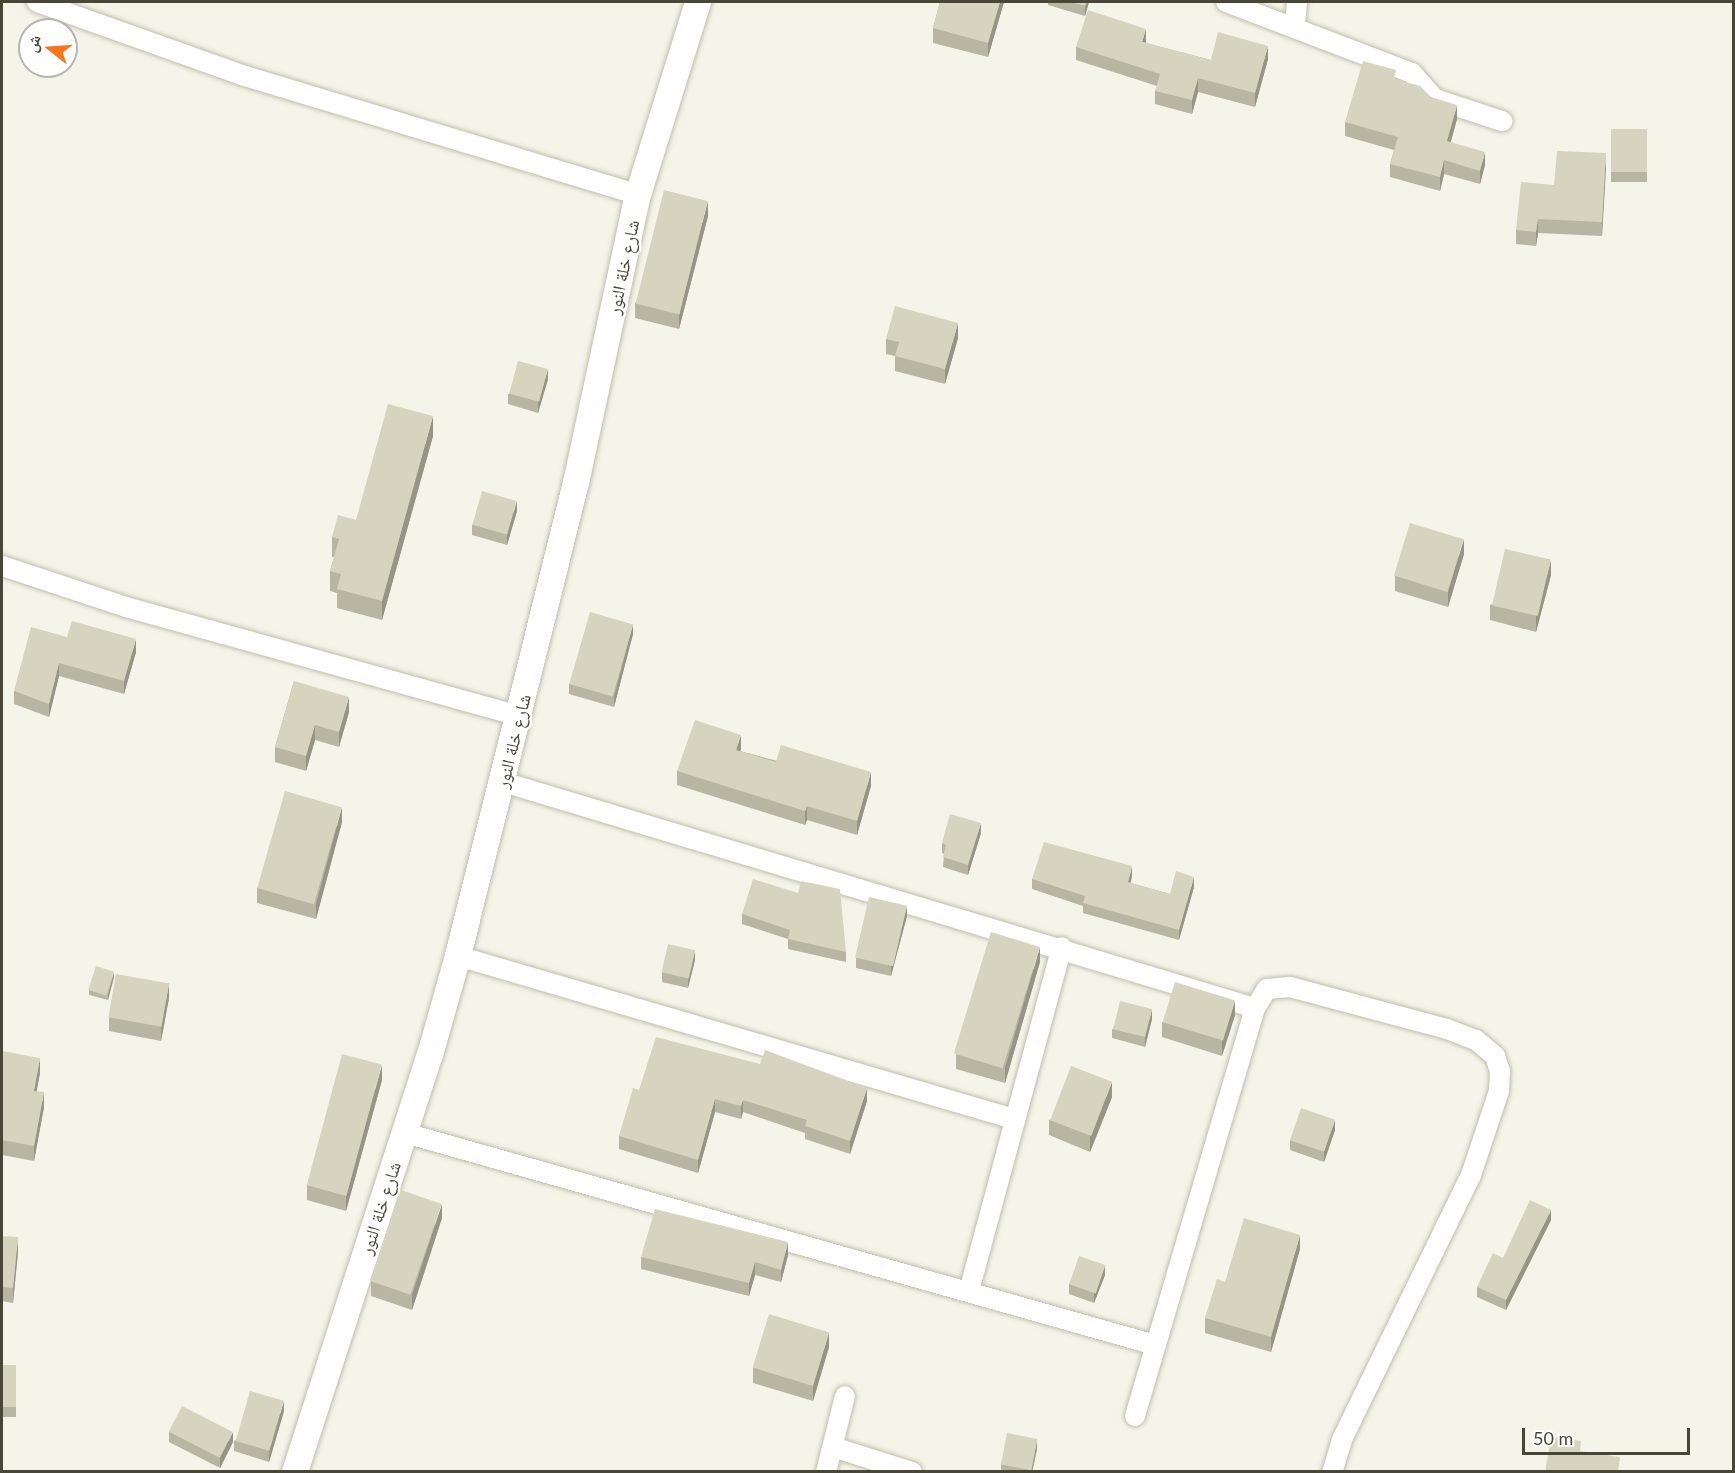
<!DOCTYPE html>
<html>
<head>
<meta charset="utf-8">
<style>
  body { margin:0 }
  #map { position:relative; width:1735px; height:1473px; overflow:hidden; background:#f4f4e9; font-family:Lato,"Noto Naskh Arabic",sans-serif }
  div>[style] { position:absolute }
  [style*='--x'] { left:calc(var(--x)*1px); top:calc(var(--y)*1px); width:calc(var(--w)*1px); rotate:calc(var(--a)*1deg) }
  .roads { filter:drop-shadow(0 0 2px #c0beab) drop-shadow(0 0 2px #c0beab) }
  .minor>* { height:20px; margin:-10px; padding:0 10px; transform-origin:10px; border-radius:10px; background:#fff }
  .tertiary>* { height:26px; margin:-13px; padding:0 13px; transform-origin:13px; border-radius:13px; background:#fff }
  .wall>* { inset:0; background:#b8b5a3; transform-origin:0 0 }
  .shaded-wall>* { inset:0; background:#969485 }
  .building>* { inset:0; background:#d6d3be; transform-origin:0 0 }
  span { translate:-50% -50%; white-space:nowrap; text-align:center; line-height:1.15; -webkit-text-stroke:5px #fff; paint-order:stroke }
  .street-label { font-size:18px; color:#484637 }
  .frame { position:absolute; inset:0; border:3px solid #484637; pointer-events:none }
  .north { position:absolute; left:18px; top:18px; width:60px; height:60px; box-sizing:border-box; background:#fff; border:2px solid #b6b5af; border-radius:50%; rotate:287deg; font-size:16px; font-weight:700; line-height:24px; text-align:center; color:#484637 }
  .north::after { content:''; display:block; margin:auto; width:21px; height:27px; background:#fb751a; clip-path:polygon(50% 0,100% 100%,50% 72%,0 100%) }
  .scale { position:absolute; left:1522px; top:1428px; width:168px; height:27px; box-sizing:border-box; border:3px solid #484637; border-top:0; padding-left:8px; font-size:18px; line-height:21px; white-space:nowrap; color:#484637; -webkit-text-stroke:4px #fff; paint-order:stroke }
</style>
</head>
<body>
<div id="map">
  <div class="roads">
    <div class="minor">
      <i style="--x:37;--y:2;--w:221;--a:19.6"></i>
      <i style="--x:245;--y:76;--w:411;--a:16.8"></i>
      <i style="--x:1226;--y:2;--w:199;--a:20.9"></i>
      <i style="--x:1412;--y:73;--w:35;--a:49"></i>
      <i style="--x:1435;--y:99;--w:71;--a:18.2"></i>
      <i style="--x:1295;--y:25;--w:23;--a:-85"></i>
      <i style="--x:2;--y:566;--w:131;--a:18.3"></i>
      <i style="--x:126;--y:607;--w:408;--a:15.5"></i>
      <i style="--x:503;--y:782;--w:785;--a:16.73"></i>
      <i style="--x:458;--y:956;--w:579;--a:16.34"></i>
      <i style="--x:405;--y:1133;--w:779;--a:15.78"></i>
      <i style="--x:969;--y:1291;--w:356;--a:-74.9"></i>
      <i style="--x:1135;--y:1416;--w:425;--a:-73.6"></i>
      <i style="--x:1255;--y:1008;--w:22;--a:-58"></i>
      <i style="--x:1267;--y:989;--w:23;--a:-5"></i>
      <i style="--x:1290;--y:987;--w:163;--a:15"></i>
      <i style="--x:1447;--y:1029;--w:31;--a:21"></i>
      <i style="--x:1476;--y:1040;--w:25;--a:40"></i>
      <i style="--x:1495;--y:1056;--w:16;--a:72"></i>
      <i style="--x:1500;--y:1071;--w:20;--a:93"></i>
      <i style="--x:1499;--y:1091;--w:89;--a:108.4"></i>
      <i style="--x:1471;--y:1175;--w:295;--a:116"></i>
      <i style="--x:1342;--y:1440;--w:34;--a:107"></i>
      <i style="--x:833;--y:1447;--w:83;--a:17.6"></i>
      <i style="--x:826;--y:1472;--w:78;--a:-76"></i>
    </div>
    <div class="tertiary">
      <i style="--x:295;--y:1472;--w:438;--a:-72.1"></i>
      <i style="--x:430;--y:1055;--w:103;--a:-74.2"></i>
      <i style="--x:458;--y:956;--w:487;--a:-76"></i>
      <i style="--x:576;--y:483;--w:295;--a:-77.9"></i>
      <i style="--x:638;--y:195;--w:202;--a:-72.7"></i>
    </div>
  </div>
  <div class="wall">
    <i style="clip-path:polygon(940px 2px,1004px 2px,988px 57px,933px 43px,933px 28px)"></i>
    <i style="clip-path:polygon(1048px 2px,1089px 2px,1085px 16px,1048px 5px)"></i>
    <i style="clip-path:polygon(1146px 43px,1211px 60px,1268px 59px,1255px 107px,1198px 92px,1192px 114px,1155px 104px,1155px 91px,1157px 86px,1076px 60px,1076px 47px)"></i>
    <i style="clip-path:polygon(1396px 79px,1431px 97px,1457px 119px,1451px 142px,1485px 165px,1480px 184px,1444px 174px,1440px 191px,1390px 177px,1390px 164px,1394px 150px,1345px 136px,1345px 122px)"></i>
    <i style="left:1611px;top:129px;width:36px;height:53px"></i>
    <i style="clip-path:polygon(1606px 167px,1602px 236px,1538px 233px,1536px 246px,1516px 244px,1516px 230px,1554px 185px)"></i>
    <i style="clip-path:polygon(708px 216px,679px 329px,635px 318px,635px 303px)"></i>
    <i style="clip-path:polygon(958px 338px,945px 384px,895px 371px,895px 356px,886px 354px,886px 339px)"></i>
    <i style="clip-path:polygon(548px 379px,538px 413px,508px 404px,508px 394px)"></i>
    <i style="clip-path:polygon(433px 436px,382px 620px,337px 608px,337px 593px,330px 591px,330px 571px,334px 557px,332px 557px,332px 537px,356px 520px)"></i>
    <i style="clip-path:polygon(517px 511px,507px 545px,472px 535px,472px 525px)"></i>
    <i style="clip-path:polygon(1464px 554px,1448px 607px,1395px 591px,1395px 576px)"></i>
    <i style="clip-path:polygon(1551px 575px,1536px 632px,1490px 620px,1490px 605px)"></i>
    <i style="clip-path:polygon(633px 634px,614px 707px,569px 694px,569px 684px)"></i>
    <i style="clip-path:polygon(67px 637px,136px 652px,124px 694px,59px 676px,49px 717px,14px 704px,14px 691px)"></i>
    <i style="clip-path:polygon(294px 681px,349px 712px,339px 747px,315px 740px,306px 771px,275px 762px,275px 747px)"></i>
    <i style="clip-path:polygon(741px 749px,740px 751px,871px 786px,857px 835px,807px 820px,805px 825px,677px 785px,677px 771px)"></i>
    <i style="clip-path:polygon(342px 822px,316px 919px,257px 903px,257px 888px)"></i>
    <i style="clip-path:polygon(981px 833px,968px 875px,943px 867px,944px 854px,942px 853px,942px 843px)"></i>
    <i style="clip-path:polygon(1132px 876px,1131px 883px,1170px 894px,1194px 887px,1179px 940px,1083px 913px,1083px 906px,1032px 889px,1032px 879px)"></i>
    <i style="clip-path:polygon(798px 893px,846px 952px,846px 962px,788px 949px,788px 939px,742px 924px,742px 914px)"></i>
    <i style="clip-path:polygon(907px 916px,891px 976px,856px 968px,856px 958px)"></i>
    <i style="clip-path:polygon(695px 960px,688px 988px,662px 982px,662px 972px)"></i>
    <i style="clip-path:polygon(1040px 962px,1005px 1083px,956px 1069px,956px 1054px)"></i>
    <i style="clip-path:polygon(114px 977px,108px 1000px,89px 995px,89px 990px)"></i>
    <i style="clip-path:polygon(169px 998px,161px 1041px,109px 1031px,109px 1017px)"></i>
    <i style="clip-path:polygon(1235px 1015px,1222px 1056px,1162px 1037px,1162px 1022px)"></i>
    <i style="clip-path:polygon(1152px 1019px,1145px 1047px,1112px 1038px,1112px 1029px)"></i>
    <i style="clip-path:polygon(2px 1051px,40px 1073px,36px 1091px,44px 1107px,34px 1161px,2px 1155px)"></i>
    <i style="clip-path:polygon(382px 1080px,346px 1211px,307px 1200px,307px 1185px)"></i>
    <i style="clip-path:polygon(639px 1090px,867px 1101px,850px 1154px,805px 1139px,805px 1133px,743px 1112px,741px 1119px,715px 1112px,698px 1173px,619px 1149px,619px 1136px)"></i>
    <i style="clip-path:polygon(1112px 1097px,1090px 1152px,1049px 1135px,1049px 1120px)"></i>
    <i style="clip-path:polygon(1335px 1130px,1324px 1162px,1290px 1150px,1290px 1140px)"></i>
    <i style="clip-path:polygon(442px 1218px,412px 1310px,371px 1296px,371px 1281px)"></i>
    <i style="clip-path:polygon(1551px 1220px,1506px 1310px,1477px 1297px,1477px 1287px,1503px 1258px)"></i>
    <i style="clip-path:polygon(2px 1236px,18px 1252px,13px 1303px,2px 1301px)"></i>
    <i style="clip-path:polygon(1300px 1249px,1271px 1352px,1205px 1333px,1205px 1318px,1225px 1282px)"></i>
    <i style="clip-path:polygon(788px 1255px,781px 1282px,755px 1275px,749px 1296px,641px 1269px,641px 1257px)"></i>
    <i style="clip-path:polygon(1105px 1275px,1094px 1303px,1069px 1294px,1069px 1284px)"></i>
    <i style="clip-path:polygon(829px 1347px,813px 1401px,753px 1383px,753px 1368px)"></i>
    <i style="left:2px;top:1365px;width:14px;height:52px"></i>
    <i style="clip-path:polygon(284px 1411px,269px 1462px,234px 1451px,234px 1441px)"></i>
    <i style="clip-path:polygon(169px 1432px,233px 1442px,220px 1468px,169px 1442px)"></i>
    <i style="clip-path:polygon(1037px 1449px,1032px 1472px,1001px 1472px,1001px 1464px)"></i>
  </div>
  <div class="shaded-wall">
    <i style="clip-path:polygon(1000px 2px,1004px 2px,988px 57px,988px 43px)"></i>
    <i style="clip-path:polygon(1087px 2px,1089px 2px,1085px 16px,1085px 6px)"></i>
    <i style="clip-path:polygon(1146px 29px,1146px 43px,1142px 42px)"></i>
    <i style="clip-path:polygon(1268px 46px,1268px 59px,1255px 107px,1255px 93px)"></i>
    <i style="clip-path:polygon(1198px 78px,1198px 92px,1192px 114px,1192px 100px)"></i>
    <i style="clip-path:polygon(1457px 105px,1457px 119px,1447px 154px,1447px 141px)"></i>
    <i style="clip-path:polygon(1485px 152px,1485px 165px,1480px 184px,1480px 171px)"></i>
    <i style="clip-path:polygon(1606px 153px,1606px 167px,1602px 236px,1602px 222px)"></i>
    <i style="clip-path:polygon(1444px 160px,1444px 174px,1440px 191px,1440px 177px)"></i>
    <i style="clip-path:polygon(708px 201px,708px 216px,679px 329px,679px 314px)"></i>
    <i style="clip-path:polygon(1538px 219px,1538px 233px,1536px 246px,1536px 232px)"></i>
    <i style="clip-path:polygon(958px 323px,958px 338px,945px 384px,945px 369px)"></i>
    <i style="clip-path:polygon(548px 369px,548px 379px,538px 413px,538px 403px)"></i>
    <i style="clip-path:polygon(433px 416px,433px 436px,382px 620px,382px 601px)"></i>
    <i style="clip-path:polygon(517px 501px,517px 511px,507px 545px,507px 535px)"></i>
    <i style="clip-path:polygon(1464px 539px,1464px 554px,1448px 607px,1448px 592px)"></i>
    <i style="clip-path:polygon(1551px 560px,1551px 575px,1536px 632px,1536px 617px)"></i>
    <i style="clip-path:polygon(633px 624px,633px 634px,614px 707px,614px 697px)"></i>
    <i style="clip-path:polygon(136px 639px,136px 652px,124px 694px,124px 681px)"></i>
    <i style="clip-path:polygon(59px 663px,59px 676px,49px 717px,49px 704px)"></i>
    <i style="clip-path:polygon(349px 697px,349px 712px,339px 747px,339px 732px)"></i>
    <i style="clip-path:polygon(315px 725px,315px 740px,306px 771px,306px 756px)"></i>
    <i style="clip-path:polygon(741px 735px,741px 749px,736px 764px,736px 750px)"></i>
    <i style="clip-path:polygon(871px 772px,871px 786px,857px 835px,857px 821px)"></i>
    <i style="clip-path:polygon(807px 806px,807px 820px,805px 825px,805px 811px)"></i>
    <i style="clip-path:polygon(342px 807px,342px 822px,316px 919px,316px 904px)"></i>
    <i style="clip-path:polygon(981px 823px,981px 833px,968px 875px,968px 865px)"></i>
    <i style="clip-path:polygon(1132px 866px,1132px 876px,1128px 892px,1128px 882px)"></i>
    <i style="clip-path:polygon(1194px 877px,1194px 887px,1179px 940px,1179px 930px)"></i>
    <i style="clip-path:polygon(907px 906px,907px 916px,891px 976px,891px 966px)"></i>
    <i style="clip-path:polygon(1040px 947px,1040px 962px,1005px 1083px,1005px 1068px)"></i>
    <i style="clip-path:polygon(695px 950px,695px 960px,688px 988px,688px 978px)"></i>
    <i style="clip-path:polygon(114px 972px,114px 977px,108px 1000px,108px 995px)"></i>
    <i style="clip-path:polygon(169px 983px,169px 998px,161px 1041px,161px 1026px)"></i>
    <i style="clip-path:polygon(1235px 1000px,1235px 1015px,1222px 1056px,1222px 1041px)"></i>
    <i style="clip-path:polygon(1152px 1009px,1152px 1019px,1145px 1047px,1145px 1037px)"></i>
    <i style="clip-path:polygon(40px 1058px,40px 1073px,34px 1106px,34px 1091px)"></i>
    <i style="clip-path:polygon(382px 1065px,382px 1080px,346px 1211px,346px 1196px)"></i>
    <i style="clip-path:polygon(1112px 1082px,1112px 1097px,1090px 1152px,1090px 1137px)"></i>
    <i style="clip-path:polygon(867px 1088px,867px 1101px,850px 1154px,850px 1141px)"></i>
    <i style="clip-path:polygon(44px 1092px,44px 1107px,34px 1161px,34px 1146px)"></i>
    <i style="clip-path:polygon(715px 1099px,715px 1112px,698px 1173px,698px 1160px)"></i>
    <i style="clip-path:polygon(743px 1100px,743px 1112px,741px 1119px,741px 1106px)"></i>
    <i style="clip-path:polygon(1335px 1120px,1335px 1130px,1324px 1162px,1324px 1152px)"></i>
    <i style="clip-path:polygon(442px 1204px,442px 1218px,412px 1310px,412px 1295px)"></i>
    <i style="clip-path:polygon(1551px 1210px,1551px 1220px,1506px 1310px,1506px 1300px)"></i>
    <i style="clip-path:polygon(1300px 1235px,1300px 1249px,1271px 1352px,1271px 1337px)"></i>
    <i style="clip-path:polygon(18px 1237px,18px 1252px,13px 1303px,13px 1288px)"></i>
    <i style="clip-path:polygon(788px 1242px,788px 1255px,781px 1282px,781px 1270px)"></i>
    <i style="clip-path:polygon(755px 1262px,755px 1275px,749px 1296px,749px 1283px)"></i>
    <i style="clip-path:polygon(1105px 1265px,1105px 1275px,1094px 1303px,1094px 1293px)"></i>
    <i style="clip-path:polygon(829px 1332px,829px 1347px,813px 1401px,813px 1386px)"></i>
    <i style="clip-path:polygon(284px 1401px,284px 1411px,269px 1462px,269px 1452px)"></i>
    <i style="clip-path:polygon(233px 1432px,233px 1442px,220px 1468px,220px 1458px)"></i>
    <i style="clip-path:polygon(1037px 1439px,1037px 1449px,1032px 1472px,1031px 1472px)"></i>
  </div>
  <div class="building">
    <i style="clip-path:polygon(940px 2px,1000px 2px,988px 43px,933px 28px)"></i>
    <i style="clip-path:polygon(1070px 2px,1087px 2px,1085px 6px)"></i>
    <i style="clip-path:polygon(1088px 10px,1146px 29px,1142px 42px,1211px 60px,1218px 32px,1268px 46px,1255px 93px,1198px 78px,1192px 100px,1155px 91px,1160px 74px,1076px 47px)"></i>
    <i style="clip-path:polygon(1363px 61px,1396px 70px,1394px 79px,1420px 86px,1431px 97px,1457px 105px,1447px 141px,1485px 152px,1480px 171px,1444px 160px,1440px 177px,1390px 164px,1398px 137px,1345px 122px)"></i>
    <i style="left:1611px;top:129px;width:36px;height:43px"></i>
    <i style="clip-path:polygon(1557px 151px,1606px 153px,1602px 222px,1538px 219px,1536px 232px,1516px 230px,1521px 182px,1554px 185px)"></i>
    <i style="left:664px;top:190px;width:45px;height:117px;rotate:14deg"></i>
    <i style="clip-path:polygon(895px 306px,958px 323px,945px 369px,895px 356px,899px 342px,886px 339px)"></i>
    <i style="left:518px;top:361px;width:31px;height:34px;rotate:15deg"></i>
    <i style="clip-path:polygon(388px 404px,433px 416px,382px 601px,337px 589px,341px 574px,330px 571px,339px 539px,332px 537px,338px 515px,356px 520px)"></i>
    <i style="left:482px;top:491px;width:36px;height:35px;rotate:16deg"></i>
    <i style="left:1410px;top:523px;width:56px;height:55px;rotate:17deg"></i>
    <i style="left:1505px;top:549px;width:47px;height:58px;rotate:13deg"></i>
    <i style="left:590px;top:612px;width:45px;height:75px;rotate:16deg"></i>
    <i style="clip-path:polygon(72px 621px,136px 639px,124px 681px,59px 663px,49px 704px,14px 691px,31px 627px,67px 637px)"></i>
    <i style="clip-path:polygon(294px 681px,349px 697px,339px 732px,315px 725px,306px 756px,275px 747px)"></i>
    <i style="clip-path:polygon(695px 720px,741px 735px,736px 750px,776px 762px,781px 745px,871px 772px,857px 821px,807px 806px,805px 811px,677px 771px)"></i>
    <i style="left:285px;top:791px;width:59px;height:101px;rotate:16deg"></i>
    <i style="clip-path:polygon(950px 814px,981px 823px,968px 865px,943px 857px,946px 845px,942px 843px)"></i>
    <i style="clip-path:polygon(1044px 842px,1132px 866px,1128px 882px,1170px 894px,1176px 871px,1194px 877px,1179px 930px,1083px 903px,1085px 896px,1032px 879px)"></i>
    <i style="clip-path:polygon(753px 879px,798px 893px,801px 881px,840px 889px,846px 952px,788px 939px,790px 930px,742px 914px)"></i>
    <i style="left:869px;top:897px;width:39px;height:62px;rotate:13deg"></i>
    <i style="left:991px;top:932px;width:51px;height:127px;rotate:17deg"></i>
    <i style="left:668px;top:944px;width:28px;height:29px;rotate:13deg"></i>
    <i style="left:96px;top:966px;width:19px;height:25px;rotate:18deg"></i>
    <i style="left:116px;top:974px;width:54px;height:44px;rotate:10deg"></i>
    <i style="left:1175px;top:982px;width:63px;height:42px;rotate:17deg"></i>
    <i style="left:1120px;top:1001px;width:33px;height:29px;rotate:14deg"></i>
    <i style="clip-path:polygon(656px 1037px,760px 1064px,765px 1050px,867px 1088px,850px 1141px,805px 1126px,807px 1120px,743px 1100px,741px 1106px,715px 1099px,698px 1160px,619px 1136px,633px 1088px,639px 1090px)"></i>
    <i style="clip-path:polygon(2px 1051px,40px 1058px,34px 1091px,44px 1092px,34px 1146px,2px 1140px)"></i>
    <i style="left:342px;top:1054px;width:41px;height:136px;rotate:15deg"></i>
    <i style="left:1071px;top:1066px;width:44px;height:58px;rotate:21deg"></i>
    <i style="left:1301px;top:1108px;width:36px;height:34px;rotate:19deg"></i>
    <i style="left:401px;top:1190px;width:43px;height:96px;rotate:19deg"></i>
    <i style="clip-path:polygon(1530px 1200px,1551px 1210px,1506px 1300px,1477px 1287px,1493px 1253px,1503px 1258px)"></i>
    <i style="clip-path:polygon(655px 1209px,788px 1242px,781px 1270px,755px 1262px,749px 1283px,641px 1257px)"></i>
    <i style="clip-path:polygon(1244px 1218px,1300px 1235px,1271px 1337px,1205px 1318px,1217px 1279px,1225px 1282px)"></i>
    <i style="clip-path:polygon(2px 1236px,18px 1237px,13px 1288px,2px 1287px)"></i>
    <i style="left:1079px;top:1256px;width:28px;height:30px;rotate:19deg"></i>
    <i style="left:769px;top:1314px;width:63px;height:56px;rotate:17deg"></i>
    <i style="left:2px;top:1365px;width:14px;height:42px"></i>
    <i style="left:250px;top:1391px;width:35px;height:52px;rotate:16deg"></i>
    <i style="left:182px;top:1406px;width:57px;height:29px;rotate:27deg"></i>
    <i style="left:1007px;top:1433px;width:31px;height:32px;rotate:11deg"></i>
    <i style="clip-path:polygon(1551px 1437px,1581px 1441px,1580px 1451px,1620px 1457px,1618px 1472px,1545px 1472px)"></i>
  </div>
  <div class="street-label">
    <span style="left:623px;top:267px;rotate:-78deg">شارع خلة النور</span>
    <span style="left:513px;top:741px;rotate:-76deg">شارع خلة النور</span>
    <span style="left:380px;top:1208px;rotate:-72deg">شارع خلة النور</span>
  </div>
  <div class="frame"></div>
  <div class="north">ش</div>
  <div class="scale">50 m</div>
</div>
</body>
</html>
